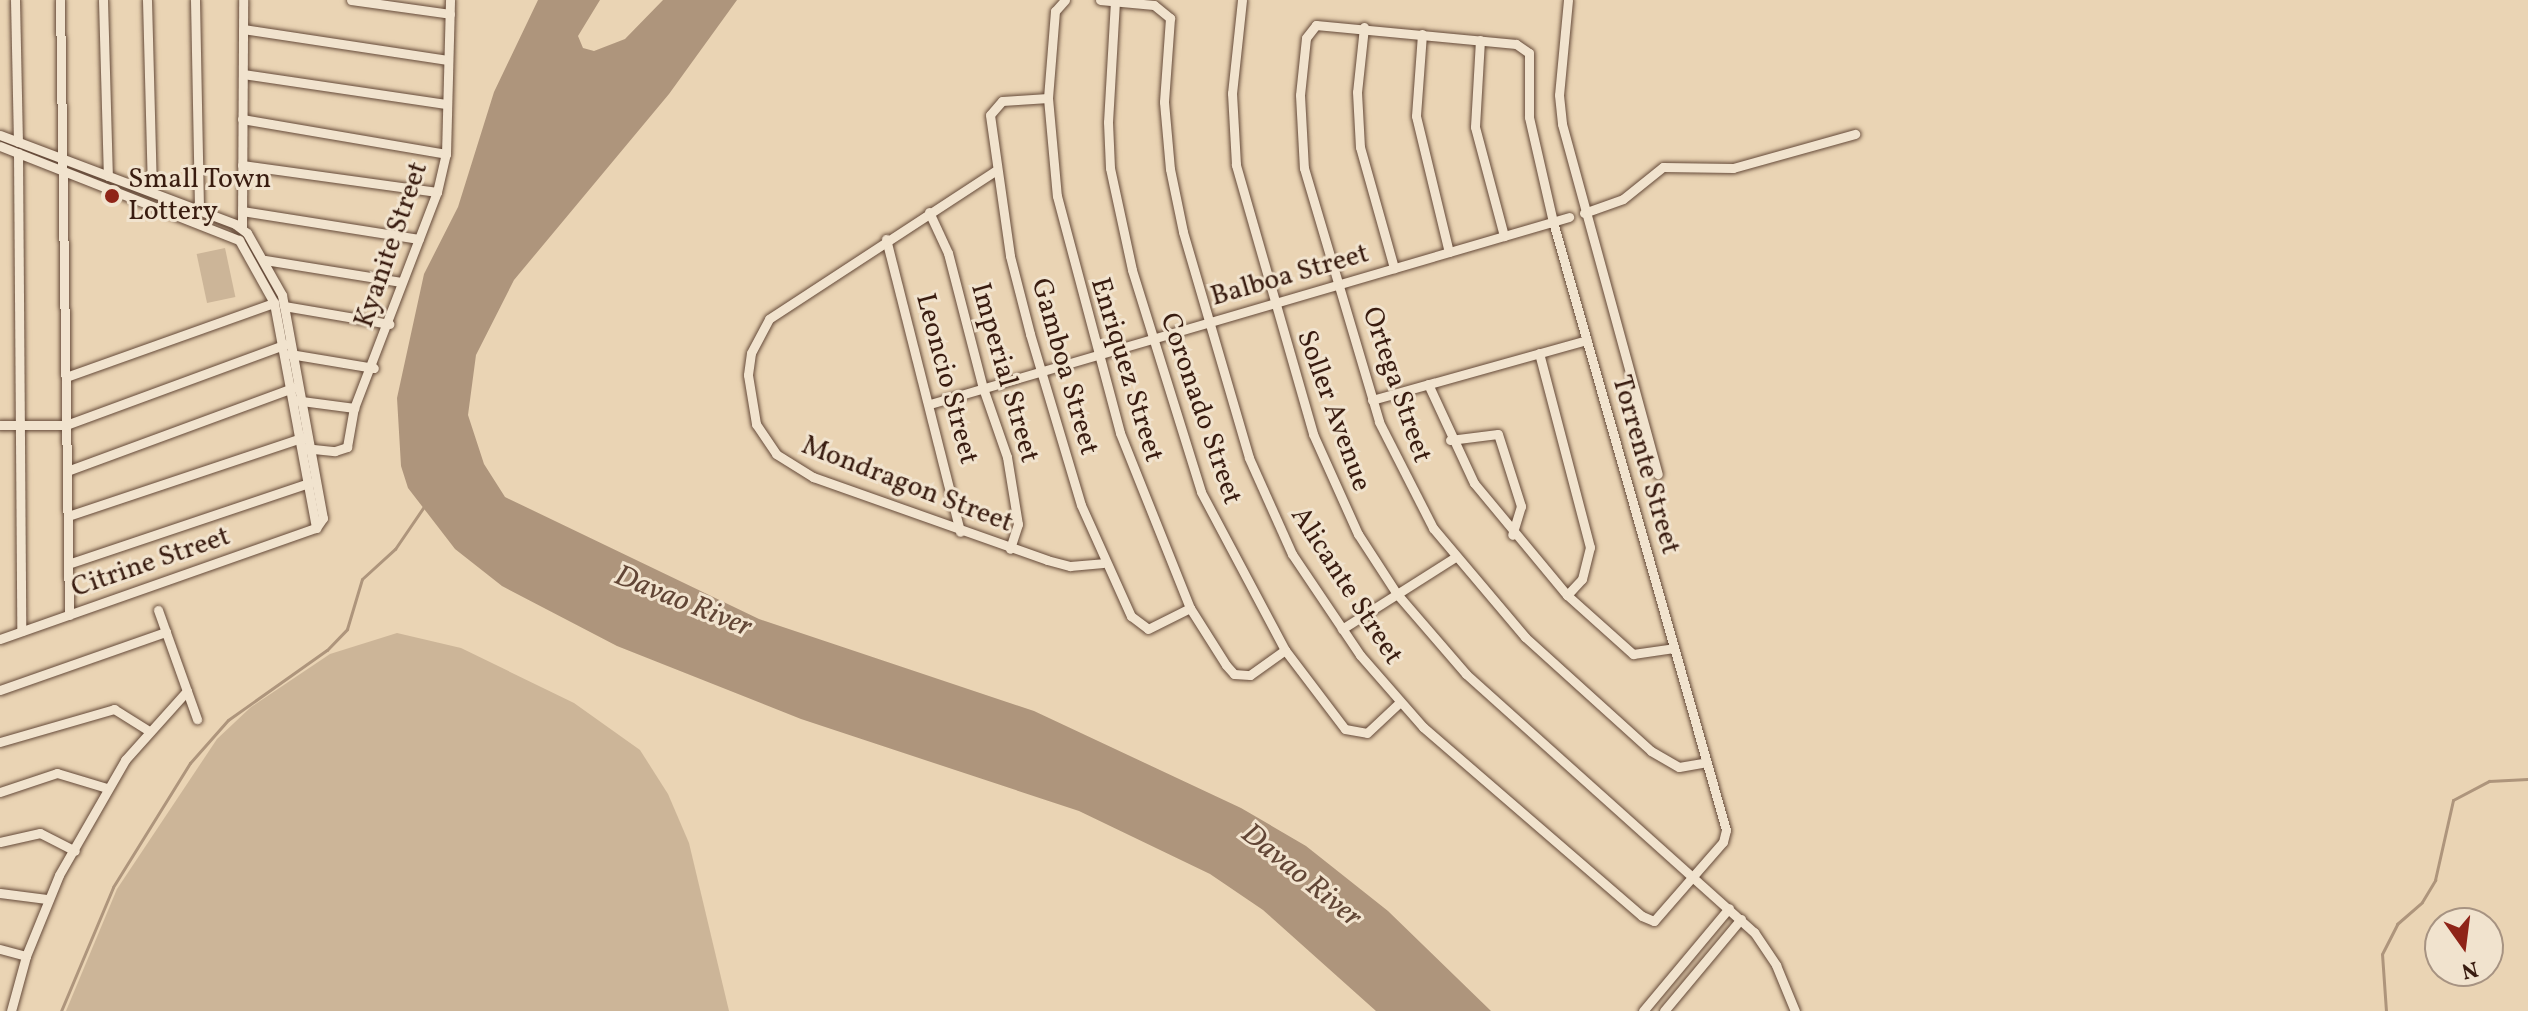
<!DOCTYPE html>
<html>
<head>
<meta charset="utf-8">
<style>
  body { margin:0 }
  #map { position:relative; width:2528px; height:1011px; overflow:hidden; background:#ead4b4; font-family:Vollkorn,serif }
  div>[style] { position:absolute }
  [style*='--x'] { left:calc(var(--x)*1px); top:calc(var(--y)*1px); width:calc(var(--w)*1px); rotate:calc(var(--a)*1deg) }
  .green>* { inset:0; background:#ccb598; transform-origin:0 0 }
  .water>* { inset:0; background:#ae957c }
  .stream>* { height:3px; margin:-1.5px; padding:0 1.5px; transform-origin:1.5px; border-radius:1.5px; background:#ae957c }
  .roads { filter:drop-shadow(0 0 2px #654a39) drop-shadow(0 0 2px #654a39) }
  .minor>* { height:9px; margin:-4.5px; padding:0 4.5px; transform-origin:4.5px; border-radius:4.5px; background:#f1e3ce }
  .dots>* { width:22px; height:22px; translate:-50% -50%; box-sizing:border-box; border:4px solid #f1e3ce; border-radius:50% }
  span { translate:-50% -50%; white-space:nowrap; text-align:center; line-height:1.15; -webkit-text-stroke:6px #f1e3ce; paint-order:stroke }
  .poi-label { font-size:28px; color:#391c10 }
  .left { translate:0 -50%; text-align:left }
  .street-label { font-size:28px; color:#391c10 }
  .water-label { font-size:30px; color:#624636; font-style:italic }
  .north { position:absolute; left:2424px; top:907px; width:80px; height:80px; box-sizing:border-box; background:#f1e3ce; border:2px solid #a79382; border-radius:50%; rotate:166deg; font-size:22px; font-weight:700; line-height:32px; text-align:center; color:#391c10 }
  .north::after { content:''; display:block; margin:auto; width:28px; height:36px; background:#8f2418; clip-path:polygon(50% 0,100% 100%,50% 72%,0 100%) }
</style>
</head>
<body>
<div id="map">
  <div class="green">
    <i style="left:225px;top:248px;width:50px;height:29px;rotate:78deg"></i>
    <i style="clip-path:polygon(397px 633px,461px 648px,574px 703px,640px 750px,668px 794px,689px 843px,729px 1011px,66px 1011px,117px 889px,217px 739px,251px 707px,330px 654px)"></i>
  </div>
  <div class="water">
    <i style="clip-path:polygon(538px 0,600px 0,578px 36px,583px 48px,594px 51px,625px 39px,663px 0,737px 0,669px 94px,514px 280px,476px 355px,468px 415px,484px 464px,505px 497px,759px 619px,1034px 711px,1241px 808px,1306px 846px,1388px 911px,1491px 1011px,1376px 1011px,1263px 910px,1210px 874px,1079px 811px,801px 719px,617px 646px,502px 586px,455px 549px,408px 488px,401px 466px,397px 398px,424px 274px,458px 207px,494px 92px)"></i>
  </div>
  <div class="stream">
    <i style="--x:0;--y:140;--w:61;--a:20.2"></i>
    <i style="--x:68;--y:166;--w:172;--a:20.8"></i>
    <i style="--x:229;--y:227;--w:23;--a:40"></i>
    <i style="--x:61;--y:1011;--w:134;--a:-67.2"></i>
    <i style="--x:113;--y:887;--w:146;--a:-58.2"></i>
    <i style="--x:190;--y:763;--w:57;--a:-48.5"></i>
    <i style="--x:228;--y:720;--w:121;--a:-35.3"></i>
    <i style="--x:327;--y:650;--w:29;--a:-46"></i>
    <i style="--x:347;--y:629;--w:52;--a:-73.3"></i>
    <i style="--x:362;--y:579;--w:45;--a:-42.3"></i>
    <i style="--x:395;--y:549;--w:50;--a:-55.7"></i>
    <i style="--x:2386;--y:1011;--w:57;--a:-94"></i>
    <i style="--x:2382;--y:954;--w:34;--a:-63"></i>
    <i style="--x:2397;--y:924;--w:33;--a:-41"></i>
    <i style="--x:2422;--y:902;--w:26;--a:-59"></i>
    <i style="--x:2435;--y:880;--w:82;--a:-77.3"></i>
    <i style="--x:2453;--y:800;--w:41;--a:-27.8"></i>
    <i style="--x:2489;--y:781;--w:39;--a:-3"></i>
  </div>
  <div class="roads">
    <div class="minor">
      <i style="--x:15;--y:0;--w:142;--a:88.8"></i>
      <i style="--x:60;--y:0;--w:615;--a:89.16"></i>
      <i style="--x:103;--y:0;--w:176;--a:88.4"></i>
      <i style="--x:147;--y:0;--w:192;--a:88.5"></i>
      <i style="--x:195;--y:0;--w:210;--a:88.9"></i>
      <i style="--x:351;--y:0;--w:100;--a:8"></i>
      <i style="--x:1065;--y:0;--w:15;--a:132"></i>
      <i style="--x:1055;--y:11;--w:87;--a:94.6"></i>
      <i style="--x:1048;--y:98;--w:98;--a:84.8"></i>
      <i style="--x:1057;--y:196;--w:245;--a:75.1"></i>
      <i style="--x:1120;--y:433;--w:188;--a:68.2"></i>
      <i style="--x:1190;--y:608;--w:67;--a:57.7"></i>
      <i style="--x:1226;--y:665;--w:12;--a:48"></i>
      <i style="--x:1234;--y:674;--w:16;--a:4"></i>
      <i style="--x:1250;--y:675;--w:43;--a:-35.5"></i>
      <i style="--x:1100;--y:0;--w:54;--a:5.3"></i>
      <i style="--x:1154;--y:5;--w:21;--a:39"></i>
      <i style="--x:1170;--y:18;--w:84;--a:94.1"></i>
      <i style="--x:1164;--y:102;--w:67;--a:84.9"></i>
      <i style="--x:1170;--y:169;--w:64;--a:78.3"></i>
      <i style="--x:1183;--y:232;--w:235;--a:73.7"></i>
      <i style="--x:1249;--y:458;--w:105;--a:65.9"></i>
      <i style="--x:1292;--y:554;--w:122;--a:56"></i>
      <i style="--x:1360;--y:655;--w:96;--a:48.8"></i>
      <i style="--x:1423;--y:727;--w:289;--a:40.8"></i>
      <i style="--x:1642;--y:916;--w:13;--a:23"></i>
      <i style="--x:1654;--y:921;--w:105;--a:-48.9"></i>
      <i style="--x:1723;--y:842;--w:12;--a:-76"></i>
      <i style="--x:1726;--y:830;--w:632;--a:-105.88"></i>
      <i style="--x:1553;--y:222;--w:108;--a:-102.9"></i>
      <i style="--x:1529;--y:117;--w:64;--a:-90"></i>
      <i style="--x:1529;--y:53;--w:16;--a:-145"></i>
      <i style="--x:1516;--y:44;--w:201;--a:-174.6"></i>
      <i style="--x:1316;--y:25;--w:16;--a:128"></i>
      <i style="--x:1306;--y:38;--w:57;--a:96"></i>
      <i style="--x:1300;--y:95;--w:73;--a:86.9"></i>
      <i style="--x:1304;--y:168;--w:265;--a:73.5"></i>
      <i style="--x:1379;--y:422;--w:119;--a:63"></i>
      <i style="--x:1433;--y:528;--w:143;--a:49.8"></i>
      <i style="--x:1525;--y:637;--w:170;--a:42.1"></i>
      <i style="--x:1651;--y:751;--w:32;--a:30"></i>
      <i style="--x:1679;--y:767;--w:27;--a:-10"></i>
      <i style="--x:1242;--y:0;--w:94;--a:96.1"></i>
      <i style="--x:1232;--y:93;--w:72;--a:86.8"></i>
      <i style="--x:1236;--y:165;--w:280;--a:74"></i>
      <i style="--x:1313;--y:434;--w:110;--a:65.8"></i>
      <i style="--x:1358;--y:534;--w:72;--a:57"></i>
      <i style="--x:1397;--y:594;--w:106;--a:49.2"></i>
      <i style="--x:1466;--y:674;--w:387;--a:41.9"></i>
      <i style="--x:1754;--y:932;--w:40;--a:56"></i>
      <i style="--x:1776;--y:965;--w:50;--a:67.6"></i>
      <i style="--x:1568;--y:0;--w:95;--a:95.4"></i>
      <i style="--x:1559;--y:95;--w:29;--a:84"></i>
      <i style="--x:1562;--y:124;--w:363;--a:74.7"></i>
      <i style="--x:1115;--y:1;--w:121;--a:93.3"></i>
      <i style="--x:1108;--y:122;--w:46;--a:87.5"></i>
      <i style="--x:1110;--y:168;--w:104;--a:77.8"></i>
      <i style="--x:1132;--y:270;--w:232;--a:72.7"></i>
      <i style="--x:1201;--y:492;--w:179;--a:62"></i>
      <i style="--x:1285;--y:650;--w:99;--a:52.8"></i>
      <i style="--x:1345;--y:729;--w:22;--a:10"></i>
      <i style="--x:1367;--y:733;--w:45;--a:-43.2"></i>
      <i style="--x:1364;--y:27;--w:65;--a:96.1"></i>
      <i style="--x:1357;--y:92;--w:55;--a:86.9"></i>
      <i style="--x:1360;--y:147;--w:126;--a:74.3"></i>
      <i style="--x:243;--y:29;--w:207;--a:8.6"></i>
      <i style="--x:1422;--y:34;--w:82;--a:94.2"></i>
      <i style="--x:1416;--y:116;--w:140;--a:76.4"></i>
      <i style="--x:1480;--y:40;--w:87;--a:93.3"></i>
      <i style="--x:1475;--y:127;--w:113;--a:75.1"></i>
      <i style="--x:243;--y:74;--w:205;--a:8.4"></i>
      <i style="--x:1048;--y:98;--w:46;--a:176.3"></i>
      <i style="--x:1002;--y:101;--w:18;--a:131"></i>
      <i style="--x:990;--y:115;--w:142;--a:81.9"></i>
      <i style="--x:1010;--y:256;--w:81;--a:75.6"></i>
      <i style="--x:1030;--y:334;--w:178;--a:73.4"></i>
      <i style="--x:1081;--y:505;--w:122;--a:65.8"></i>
      <i style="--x:1131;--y:616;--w:21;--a:37"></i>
      <i style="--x:1148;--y:629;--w:47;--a:-26.6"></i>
      <i style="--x:242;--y:119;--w:207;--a:9.7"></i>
      <i style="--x:0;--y:135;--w:251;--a:20.7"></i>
      <i style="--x:235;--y:224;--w:15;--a:37"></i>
      <i style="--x:247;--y:233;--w:71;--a:60.6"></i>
      <i style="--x:282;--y:295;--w:227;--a:79.6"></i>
      <i style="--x:323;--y:518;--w:12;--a:125"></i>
      <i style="--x:0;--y:146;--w:257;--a:21.5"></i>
      <i style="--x:239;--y:240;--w:72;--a:60.9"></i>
      <i style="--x:274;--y:303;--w:229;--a:79.4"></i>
      <i style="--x:18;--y:153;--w:478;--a:89.6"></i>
      <i style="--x:242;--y:165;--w:197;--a:7.9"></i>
      <i style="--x:995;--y:171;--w:270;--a:146.8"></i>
      <i style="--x:769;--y:319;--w:38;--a:118"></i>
      <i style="--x:751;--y:353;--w:22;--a:98"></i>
      <i style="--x:748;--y:375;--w:50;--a:80.7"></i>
      <i style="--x:756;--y:424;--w:36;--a:56"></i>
      <i style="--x:776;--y:454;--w:44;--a:31.9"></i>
      <i style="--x:813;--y:477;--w:248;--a:19.5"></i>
      <i style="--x:1047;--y:560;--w:24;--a:15"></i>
      <i style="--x:1070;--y:566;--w:33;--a:-5"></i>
      <i style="--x:242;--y:211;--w:179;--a:9"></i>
      <i style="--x:929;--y:212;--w:45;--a:65.1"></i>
      <i style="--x:948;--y:253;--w:139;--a:75.5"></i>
      <i style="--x:983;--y:388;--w:73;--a:70.8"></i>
      <i style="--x:1007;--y:457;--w:68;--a:80.7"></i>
      <i style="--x:1018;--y:524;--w:26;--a:108"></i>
      <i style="--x:1584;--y:213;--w:41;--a:-19.7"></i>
      <i style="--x:1623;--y:199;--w:51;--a:-38.7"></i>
      <i style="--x:1663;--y:167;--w:70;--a:0.8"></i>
      <i style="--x:1733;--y:168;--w:127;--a:-15.6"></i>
      <i style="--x:242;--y:227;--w:227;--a:-89.7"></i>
      <i style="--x:886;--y:239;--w:302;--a:75.8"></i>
      <i style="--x:265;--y:260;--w:138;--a:9.2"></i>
      <i style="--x:284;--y:306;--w:107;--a:9.7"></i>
      <i style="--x:1539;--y:353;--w:201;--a:75.3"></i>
      <i style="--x:1590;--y:547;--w:33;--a:104"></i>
      <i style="--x:1582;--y:579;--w:22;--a:133"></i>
      <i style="--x:290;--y:354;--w:85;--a:9.5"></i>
      <i style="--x:66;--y:377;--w:221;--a:-19.6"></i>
      <i style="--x:1428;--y:384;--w:109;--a:65.1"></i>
      <i style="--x:1474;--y:483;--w:146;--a:50.3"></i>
      <i style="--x:1567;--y:595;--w:89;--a:41.8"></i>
      <i style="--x:1633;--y:654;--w:41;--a:-8.3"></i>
      <i style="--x:294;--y:400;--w:61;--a:7.6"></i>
      <i style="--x:1372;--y:400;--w:223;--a:-15.6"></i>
      <i style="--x:930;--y:404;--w:666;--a:-16.31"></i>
      <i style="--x:0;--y:425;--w:66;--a:0"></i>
      <i style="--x:66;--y:425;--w:234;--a:-20.2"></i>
      <i style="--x:1450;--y:440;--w:48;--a:-7.1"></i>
      <i style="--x:1498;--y:434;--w:76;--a:72.3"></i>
      <i style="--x:1521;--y:506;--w:30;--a:107"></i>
      <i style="--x:304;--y:448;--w:31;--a:6"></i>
      <i style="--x:335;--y:451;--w:13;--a:-18"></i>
      <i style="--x:347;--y:447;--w:40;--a:-80"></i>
      <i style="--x:354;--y:408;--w:231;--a:-69"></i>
      <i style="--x:437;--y:192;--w:39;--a:-77"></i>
      <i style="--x:446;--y:154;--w:154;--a:-88.5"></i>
      <i style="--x:67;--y:471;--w:241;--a:-20.2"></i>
      <i style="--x:68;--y:516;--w:249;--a:-18.5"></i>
      <i style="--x:68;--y:564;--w:254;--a:-18.6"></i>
      <i style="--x:158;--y:610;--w:116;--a:70.3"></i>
      <i style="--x:1342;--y:629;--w:133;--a:-32.4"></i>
      <i style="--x:0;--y:639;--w:335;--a:-19.4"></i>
      <i style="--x:0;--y:690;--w:176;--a:-19.3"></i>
      <i style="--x:0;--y:742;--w:119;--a:-16.1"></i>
      <i style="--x:114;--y:709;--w:40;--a:32"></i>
      <i style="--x:0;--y:792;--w:60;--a:-18.4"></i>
      <i style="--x:57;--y:773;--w:52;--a:16.7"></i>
      <i style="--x:0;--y:842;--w:41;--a:-12.7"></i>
      <i style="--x:40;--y:833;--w:39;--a:27"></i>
      <i style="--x:0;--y:893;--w:47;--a:7.3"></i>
      <i style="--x:0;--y:949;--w:27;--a:15"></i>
      <i style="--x:11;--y:1011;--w:57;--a:-74.7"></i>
      <i style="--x:26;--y:956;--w:87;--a:-67.8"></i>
      <i style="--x:59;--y:875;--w:133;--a:-60.1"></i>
      <i style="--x:125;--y:760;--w:93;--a:-48.1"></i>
      <i style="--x:1643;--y:1011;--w:134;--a:-50.1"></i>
      <i style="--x:1664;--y:1011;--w:120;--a:-50.1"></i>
    </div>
  </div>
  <div class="dots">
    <i style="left:112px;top:196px;background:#8f2418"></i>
  </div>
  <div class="poi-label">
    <span class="left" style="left:128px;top:196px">Small Town<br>Lottery</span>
  </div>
  <div class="street-label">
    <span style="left:392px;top:245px;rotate:-71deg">Kyanite Street</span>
    <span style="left:1290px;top:276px;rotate:-16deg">Balboa Street</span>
    <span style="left:1064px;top:367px;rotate:74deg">Gamboa Street</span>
    <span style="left:1126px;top:370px;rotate:73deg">Enriquez Street</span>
    <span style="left:1004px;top:373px;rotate:74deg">Imperial Street</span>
    <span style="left:946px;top:379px;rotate:75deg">Leoncio Street</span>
    <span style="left:1396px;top:385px;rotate:71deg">Ortega Street</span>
    <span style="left:1200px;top:409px;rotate:71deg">Coronado Street</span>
    <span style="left:1333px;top:411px;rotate:70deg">Soller Avenue</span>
    <span style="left:1645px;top:465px;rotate:74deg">Torrente Street</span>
    <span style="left:907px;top:485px;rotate:21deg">Mondragon Street</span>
    <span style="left:151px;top:563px;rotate:-19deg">Citrine Street</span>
    <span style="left:1346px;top:586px;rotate:57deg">Alicante Street</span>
  </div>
  <div class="water-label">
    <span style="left:683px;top:602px;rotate:22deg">Davao River</span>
    <span style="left:1301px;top:876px;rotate:39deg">Davao River</span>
  </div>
  <div class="north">N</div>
</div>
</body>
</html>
